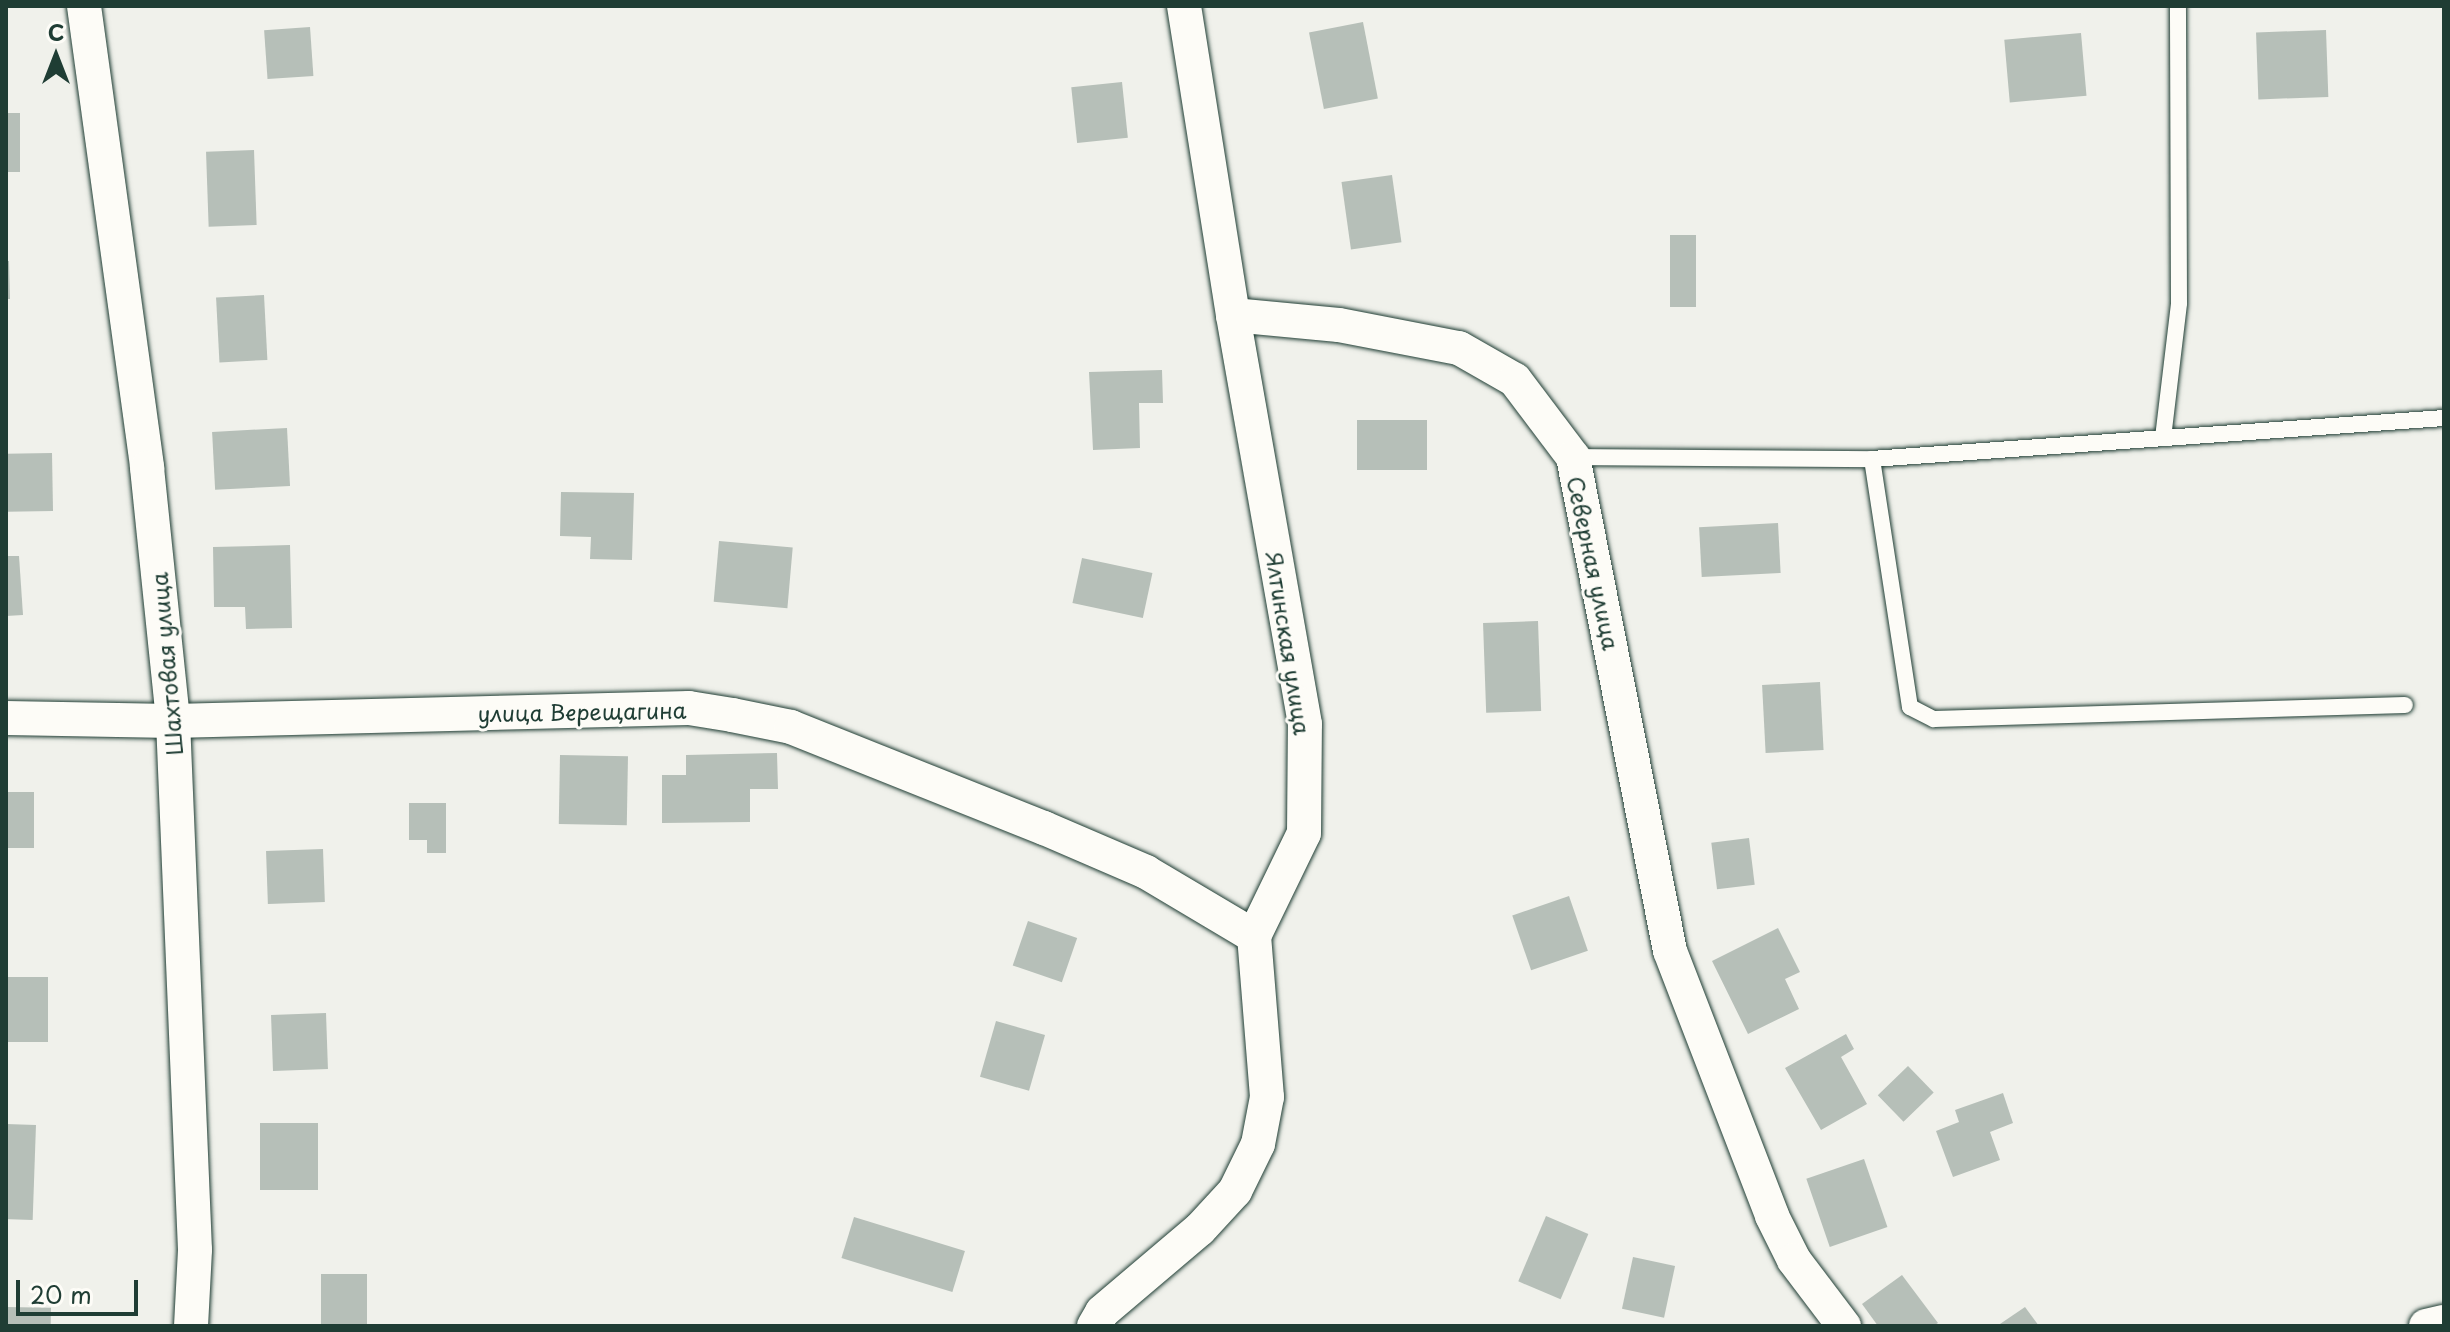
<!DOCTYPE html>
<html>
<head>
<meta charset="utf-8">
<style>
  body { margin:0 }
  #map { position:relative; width:2450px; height:1332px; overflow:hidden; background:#f0f1eb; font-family:"Playpen Sans",sans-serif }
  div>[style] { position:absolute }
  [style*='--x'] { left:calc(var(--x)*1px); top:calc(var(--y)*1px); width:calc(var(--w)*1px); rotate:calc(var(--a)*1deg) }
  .building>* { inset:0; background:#b6bfb8; transform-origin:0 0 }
  .roads { filter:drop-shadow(0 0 2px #1f3d34) drop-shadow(0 0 2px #1f3d34) }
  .lane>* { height:16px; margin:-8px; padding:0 8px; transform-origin:8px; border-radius:8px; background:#fdfcf7 }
  .street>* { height:34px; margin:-17px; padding:0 17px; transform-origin:17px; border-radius:17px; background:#fdfcf7 }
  span { translate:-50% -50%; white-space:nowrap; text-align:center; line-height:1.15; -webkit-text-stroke:6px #fdfcf7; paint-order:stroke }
  .street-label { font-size:22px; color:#1f3d34 }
  .frame { position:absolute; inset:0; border:8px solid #1f3d34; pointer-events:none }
  .north { position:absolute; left:16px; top:16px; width:80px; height:80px; -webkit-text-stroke:6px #fdfcf7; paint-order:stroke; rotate:0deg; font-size:22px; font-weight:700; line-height:32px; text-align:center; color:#1f3d34 }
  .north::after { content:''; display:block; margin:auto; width:28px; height:36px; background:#1f3d34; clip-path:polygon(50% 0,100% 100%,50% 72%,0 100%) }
  .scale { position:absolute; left:16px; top:1280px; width:122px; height:36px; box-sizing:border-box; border:4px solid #1f3d34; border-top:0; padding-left:10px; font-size:24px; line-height:28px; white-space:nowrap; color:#1f3d34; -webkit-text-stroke:6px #fdfcf7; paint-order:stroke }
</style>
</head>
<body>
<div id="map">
  <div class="building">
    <i style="left:1363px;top:22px;width:78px;height:55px;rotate:79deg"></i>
    <i style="left:310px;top:27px;width:49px;height:46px;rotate:86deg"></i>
    <i style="left:2326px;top:30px;width:67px;height:70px;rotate:88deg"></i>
    <i style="left:2081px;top:33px;width:63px;height:77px;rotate:85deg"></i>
    <i style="left:1122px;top:82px;width:56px;height:51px;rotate:84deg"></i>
    <i style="left:6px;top:113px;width:14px;height:59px"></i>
    <i style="left:254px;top:150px;width:75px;height:48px;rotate:88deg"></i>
    <i style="left:1392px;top:175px;width:68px;height:51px;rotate:82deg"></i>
    <i style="left:1696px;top:235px;width:72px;height:26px;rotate:90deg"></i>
    <i style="clip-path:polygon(6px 261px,9px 261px,10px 299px,6px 299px)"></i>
    <i style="left:264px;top:295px;width:65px;height:48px;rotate:87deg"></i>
    <i style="clip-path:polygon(1162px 370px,1163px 403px,1139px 403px,1140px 448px,1093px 450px,1089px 372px)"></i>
    <i style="left:1357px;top:420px;width:70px;height:50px"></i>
    <i style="left:287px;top:428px;width:58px;height:75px;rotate:87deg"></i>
    <i style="left:52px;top:453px;width:58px;height:46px;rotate:89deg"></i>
    <i style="clip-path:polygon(561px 492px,634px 493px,632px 560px,590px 559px,591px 537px,560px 536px)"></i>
    <i style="left:1778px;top:523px;width:50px;height:79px;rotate:87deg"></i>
    <i style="left:719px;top:541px;width:74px;height:61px;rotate:5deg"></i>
    <i style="clip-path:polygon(290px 545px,292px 628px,246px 629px,245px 607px,214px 607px,213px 547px)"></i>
    <i style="clip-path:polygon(6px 556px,19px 556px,23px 615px,6px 616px)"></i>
    <i style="left:1082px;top:558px;width:72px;height:46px;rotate:12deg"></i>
    <i style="left:1538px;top:621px;width:90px;height:55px;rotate:88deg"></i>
    <i style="left:1820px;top:682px;width:68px;height:58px;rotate:87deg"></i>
    <i style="clip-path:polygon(777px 753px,778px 789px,750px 789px,750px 822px,662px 823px,662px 775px,686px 775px,686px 755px)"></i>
    <i style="left:560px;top:755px;width:68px;height:69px;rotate:1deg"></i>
    <i style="left:6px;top:792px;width:28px;height:56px"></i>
    <i style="clip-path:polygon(409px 803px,446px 803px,446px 853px,427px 853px,427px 840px,409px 840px)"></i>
    <i style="left:1749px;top:838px;width:47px;height:38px;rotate:83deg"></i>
    <i style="left:323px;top:849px;width:53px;height:57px;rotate:88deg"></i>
    <i style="left:1569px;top:896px;width:58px;height:60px;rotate:71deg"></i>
    <i style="left:1028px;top:921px;width:52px;height:47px;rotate:19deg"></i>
    <i style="clip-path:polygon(1778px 928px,1800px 972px,1785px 979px,1799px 1009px,1748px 1034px,1712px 961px)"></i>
    <i style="left:6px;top:977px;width:42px;height:65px"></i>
    <i style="left:326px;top:1013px;width:56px;height:55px;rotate:88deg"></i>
    <i style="left:996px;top:1021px;width:51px;height:58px;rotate:16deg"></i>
    <i style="clip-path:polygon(1846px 1034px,1854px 1049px,1841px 1057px,1867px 1104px,1821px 1130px,1785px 1068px)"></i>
    <i style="left:1908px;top:1066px;width:37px;height:42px;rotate:46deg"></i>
    <i style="clip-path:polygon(2003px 1093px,2013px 1123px,1990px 1132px,2000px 1160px,1953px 1177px,1936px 1131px,1959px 1122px,1955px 1110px)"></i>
    <i style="left:260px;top:1123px;width:58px;height:67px"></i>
    <i style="left:6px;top:1124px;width:30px;height:95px;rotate:2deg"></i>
    <i style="left:1864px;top:1159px;width:72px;height:61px;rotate:71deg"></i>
    <i style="left:1546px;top:1216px;width:46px;height:71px;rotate:23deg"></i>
    <i style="left:854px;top:1217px;width:116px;height:43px;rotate:17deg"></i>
    <i style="left:1633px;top:1257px;width:43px;height:53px;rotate:12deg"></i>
    <i style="left:321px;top:1274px;width:46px;height:52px"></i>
    <i style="clip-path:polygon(1902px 1275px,1938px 1323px,1933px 1326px,1878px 1326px,1862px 1304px)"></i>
    <i style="left:6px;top:1307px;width:45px;height:19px;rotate:1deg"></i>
    <i style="clip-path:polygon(2025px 1307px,2039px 1326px,1997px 1326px)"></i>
  </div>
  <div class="roads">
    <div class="lane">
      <i style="--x:2163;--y:438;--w:136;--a:-83.2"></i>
      <i style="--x:2179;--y:303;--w:297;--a:-90.2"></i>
      <i style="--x:1573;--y:457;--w:299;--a:0.4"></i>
      <i style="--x:1872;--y:459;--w:573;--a:-4.1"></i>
      <i style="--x:1872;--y:459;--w:251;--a:81.3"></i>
      <i style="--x:1910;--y:707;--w:27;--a:27"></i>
      <i style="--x:1934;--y:719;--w:471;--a:-1.7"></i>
    </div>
    <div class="street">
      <i style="--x:84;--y:6;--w:466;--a:82.2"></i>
      <i style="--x:147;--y:468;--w:254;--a:84.1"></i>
      <i style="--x:173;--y:721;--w:529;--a:87.62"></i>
      <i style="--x:195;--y:1250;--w:76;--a:93"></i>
      <i style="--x:1184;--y:6;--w:313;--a:81"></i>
      <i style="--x:1233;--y:315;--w:106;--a:5.4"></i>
      <i style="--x:1339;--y:325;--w:122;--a:10.9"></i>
      <i style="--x:1459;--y:348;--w:64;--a:29.7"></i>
      <i style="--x:1515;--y:380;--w:96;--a:53"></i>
      <i style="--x:1573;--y:457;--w:503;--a:78.89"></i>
      <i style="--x:1670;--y:951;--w:284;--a:68.9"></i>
      <i style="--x:1772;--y:1216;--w:49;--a:63.4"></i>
      <i style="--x:1794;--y:1260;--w:83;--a:52.9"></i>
      <i style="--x:6;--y:718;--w:167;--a:1"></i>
      <i style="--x:173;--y:721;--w:516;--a:-1.44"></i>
      <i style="--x:689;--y:708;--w:44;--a:9.2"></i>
      <i style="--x:732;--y:715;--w:60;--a:11.5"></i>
      <i style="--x:791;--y:727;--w:272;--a:21.8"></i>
      <i style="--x:1044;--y:828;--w:111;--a:23.3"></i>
      <i style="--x:1146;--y:872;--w:126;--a:30.7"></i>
      <i style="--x:1094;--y:1326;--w:16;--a:-60"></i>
      <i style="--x:1102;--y:1312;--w:128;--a:-40.3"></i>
      <i style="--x:1200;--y:1229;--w:52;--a:-47.4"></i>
      <i style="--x:1235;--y:1191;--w:52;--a:-63.9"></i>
      <i style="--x:1258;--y:1144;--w:48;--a:-79.2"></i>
      <i style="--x:1267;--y:1097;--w:162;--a:-94.6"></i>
      <i style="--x:1254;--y:936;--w:114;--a:-64.1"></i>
      <i style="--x:1304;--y:833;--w:109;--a:-89.5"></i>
      <i style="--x:1305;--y:724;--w:415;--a:-100"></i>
      <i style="--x:2426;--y:1326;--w:18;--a:-13"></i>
    </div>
  </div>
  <div class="street-label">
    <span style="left:1594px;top:563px;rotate:78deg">Северная улица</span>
    <span style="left:1289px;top:643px;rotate:81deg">Ялтинская улица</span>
    <span style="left:166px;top:664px;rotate:-95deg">Шахтовая улица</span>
    <span style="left:582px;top:711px;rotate:-1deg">улица Верещагина</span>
  </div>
  <div class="frame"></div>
  <div class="north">С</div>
  <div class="scale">20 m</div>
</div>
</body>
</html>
